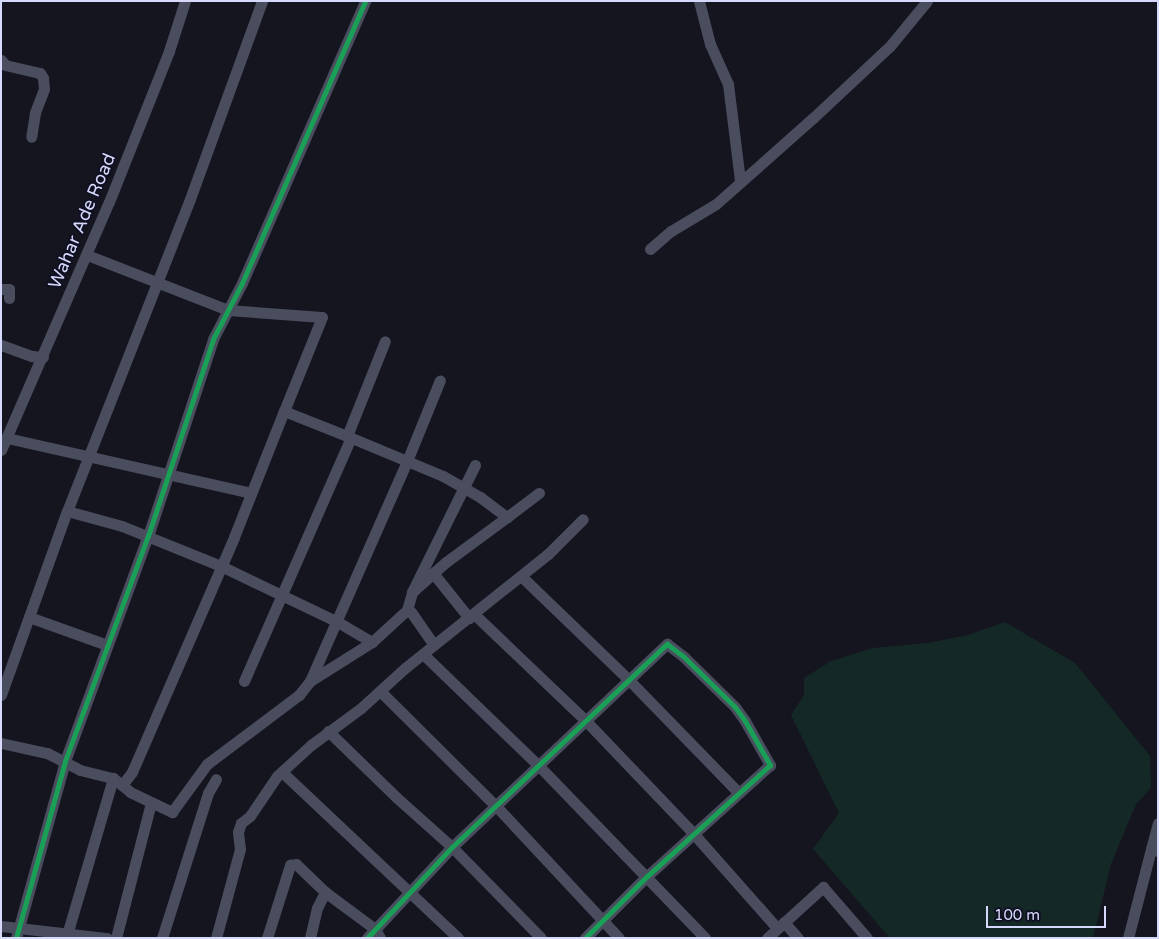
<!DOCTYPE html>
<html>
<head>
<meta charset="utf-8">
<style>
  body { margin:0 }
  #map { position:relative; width:1159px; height:939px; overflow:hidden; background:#14151f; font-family:"Varela Round",sans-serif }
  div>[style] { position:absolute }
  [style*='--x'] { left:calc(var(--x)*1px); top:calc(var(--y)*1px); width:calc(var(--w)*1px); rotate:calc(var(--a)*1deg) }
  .green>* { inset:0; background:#142926 }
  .minor>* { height:11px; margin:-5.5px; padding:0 5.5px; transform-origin:5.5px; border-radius:5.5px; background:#4a4d5e }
  .cycleway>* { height:5px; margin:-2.5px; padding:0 2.5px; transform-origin:2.5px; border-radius:2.5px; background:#1a9f57 }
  span { translate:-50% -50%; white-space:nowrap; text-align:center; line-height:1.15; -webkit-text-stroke:4px #101123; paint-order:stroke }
  .street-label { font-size:18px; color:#d6d9fb }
  .frame { position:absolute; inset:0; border:2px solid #d6d9fb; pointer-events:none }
  .scale { position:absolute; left:986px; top:906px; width:120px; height:22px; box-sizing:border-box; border:2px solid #d6d9fb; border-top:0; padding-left:6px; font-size:15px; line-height:18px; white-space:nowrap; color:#d6d9fb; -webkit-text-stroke:4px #101123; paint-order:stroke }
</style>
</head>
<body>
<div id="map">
  <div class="green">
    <i style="clip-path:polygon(1005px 622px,1075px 663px,1150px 756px,1151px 788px,1136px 804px,1111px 864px,1093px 938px,890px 938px,813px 849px,839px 813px,791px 715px,804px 695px,804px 678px,831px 661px,873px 648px,928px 643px,968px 635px)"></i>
  </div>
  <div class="minor">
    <i style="--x:262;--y:1;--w:211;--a:110"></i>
    <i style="--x:190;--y:199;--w:335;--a:111.5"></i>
    <i style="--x:67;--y:511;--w:57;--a:15.3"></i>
    <i style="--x:122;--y:526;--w:107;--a:22"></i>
    <i style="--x:221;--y:566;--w:127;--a:25.6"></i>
    <i style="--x:336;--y:621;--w:42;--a:30.3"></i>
    <i style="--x:372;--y:642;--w:47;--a:-42.4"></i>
    <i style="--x:407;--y:610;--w:19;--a:-74"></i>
    <i style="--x:699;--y:1;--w:44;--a:75.7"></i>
    <i style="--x:710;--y:44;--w:44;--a:65.8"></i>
    <i style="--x:728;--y:84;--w:98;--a:82.9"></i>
    <i style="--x:1;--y:60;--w:6;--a:51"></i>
    <i style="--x:5;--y:65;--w:36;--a:13"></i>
    <i style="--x:40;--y:73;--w:6;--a:59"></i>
    <i style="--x:43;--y:78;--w:11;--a:85"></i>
    <i style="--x:44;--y:89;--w:26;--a:111"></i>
    <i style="--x:35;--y:113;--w:24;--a:99"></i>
    <i style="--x:650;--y:249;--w:28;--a:-41"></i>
    <i style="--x:671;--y:231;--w:52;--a:-31"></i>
    <i style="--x:716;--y:204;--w:130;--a:-41.6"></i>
    <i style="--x:813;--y:118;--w:105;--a:-43.1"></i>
    <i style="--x:890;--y:46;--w:58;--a:-50.6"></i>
    <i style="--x:87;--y:255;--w:151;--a:21.3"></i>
    <i style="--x:228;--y:310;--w:94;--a:4.3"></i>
    <i style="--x:322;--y:317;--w:101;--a:112"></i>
    <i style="--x:284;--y:411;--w:68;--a:21.6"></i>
    <i style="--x:347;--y:436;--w:102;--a:-68.2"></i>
    <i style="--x:1;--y:289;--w:8;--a:0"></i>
    <i style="--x:9;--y:289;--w:9;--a:90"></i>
    <i style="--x:1;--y:345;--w:33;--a:20"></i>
    <i style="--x:32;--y:356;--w:11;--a:5"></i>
    <i style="--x:347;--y:436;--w:104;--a:22.6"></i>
    <i style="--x:443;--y:476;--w:43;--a:29.6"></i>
    <i style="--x:480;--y:497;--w:34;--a:37"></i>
    <i style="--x:507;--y:517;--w:40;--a:-37"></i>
    <i style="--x:7;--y:438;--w:250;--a:12.7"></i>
    <i style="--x:1;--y:450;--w:270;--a:-66.5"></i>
    <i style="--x:109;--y:202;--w:162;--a:-68.3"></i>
    <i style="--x:169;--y:51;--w:52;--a:-72.3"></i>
    <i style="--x:475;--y:465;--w:142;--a:116.4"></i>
    <i style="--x:412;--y:592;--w:45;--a:-41.4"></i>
    <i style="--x:446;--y:562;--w:76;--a:-36.4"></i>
    <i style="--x:433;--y:573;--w:58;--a:51.3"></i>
    <i style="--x:521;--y:576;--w:151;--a:43.9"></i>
    <i style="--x:630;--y:681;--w:156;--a:45.8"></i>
    <i style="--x:407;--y:610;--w:4;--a:27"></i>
    <i style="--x:411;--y:612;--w:40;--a:55.1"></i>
    <i style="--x:474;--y:614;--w:155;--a:43.7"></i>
    <i style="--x:586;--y:721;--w:155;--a:46.3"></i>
    <i style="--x:693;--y:833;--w:127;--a:48.5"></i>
    <i style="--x:29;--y:617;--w:83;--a:19.7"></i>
    <i style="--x:423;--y:654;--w:161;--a:44"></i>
    <i style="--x:539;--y:766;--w:239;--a:46"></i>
    <i style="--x:244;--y:681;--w:266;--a:-66.3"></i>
    <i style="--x:310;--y:681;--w:73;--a:-32.2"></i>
    <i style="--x:380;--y:691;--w:163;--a:44.8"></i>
    <i style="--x:496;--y:806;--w:180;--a:47"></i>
    <i style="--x:1;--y:695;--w:195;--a:-70.3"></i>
    <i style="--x:328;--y:731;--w:95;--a:44.1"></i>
    <i style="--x:396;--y:797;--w:75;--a:41.8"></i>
    <i style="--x:452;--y:847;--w:127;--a:45.6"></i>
    <i style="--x:1;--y:743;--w:47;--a:12.3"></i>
    <i style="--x:47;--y:753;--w:37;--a:27"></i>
    <i style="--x:80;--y:770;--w:34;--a:14"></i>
    <i style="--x:113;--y:778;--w:22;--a:39"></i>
    <i style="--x:130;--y:792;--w:47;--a:25.5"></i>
    <i style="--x:172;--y:812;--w:59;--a:-53.9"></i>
    <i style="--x:207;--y:764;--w:115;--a:-36.9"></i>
    <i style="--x:299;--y:695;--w:18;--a:-52"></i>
    <i style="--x:310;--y:681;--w:240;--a:-66.2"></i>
    <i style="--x:407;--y:461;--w:87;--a:-67.8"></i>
    <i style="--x:282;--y:772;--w:242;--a:43.3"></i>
    <i style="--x:122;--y:785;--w:16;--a:-52"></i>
    <i style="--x:132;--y:772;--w:256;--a:-66.5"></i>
    <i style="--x:234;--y:537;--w:136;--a:-68.4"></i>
    <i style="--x:1151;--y:849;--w:27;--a:-75"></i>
    <i style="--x:784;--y:922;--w:21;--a:49"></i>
    <i style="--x:1;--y:926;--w:107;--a:6.5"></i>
    <i style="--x:16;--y:938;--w:184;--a:-74.5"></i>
    <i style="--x:65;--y:761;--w:240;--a:-69.8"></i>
    <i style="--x:148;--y:536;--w:207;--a:-71.7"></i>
    <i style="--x:213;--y:339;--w:63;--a:-62.6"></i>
    <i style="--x:242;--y:283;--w:308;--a:-66.4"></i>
    <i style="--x:66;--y:938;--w:167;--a:-73.6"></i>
    <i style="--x:116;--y:938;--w:139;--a:-75.5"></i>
    <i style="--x:162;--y:938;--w:152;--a:-72.4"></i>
    <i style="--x:208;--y:793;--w:16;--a:-60"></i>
    <i style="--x:216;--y:938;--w:92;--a:-74.9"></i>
    <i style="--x:240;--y:849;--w:17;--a:-97"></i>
    <i style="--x:238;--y:832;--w:9;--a:-72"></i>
    <i style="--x:241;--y:823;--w:11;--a:-38"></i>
    <i style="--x:250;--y:816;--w:48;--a:-56"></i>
    <i style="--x:277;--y:776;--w:46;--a:-42.4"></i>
    <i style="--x:311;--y:745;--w:62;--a:-36.5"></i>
    <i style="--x:361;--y:708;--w:59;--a:-42.3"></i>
    <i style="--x:405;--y:668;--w:183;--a:-38.6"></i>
    <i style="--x:548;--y:554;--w:49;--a:-45"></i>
    <i style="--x:267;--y:938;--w:77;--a:-72.5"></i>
    <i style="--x:290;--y:865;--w:6;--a:-9"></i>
    <i style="--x:296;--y:864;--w:40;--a:44"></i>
    <i style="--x:325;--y:892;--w:62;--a:36.5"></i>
    <i style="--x:375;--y:929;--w:10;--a:61"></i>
    <i style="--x:310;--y:938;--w:31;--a:-77"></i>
    <i style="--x:317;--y:908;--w:18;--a:-63"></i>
    <i style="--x:367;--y:938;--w:125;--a:-47"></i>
    <i style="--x:452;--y:847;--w:296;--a:-43.4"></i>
    <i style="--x:667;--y:644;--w:21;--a:37"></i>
    <i style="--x:684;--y:657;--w:71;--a:44.4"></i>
    <i style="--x:735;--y:707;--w:17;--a:54"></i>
    <i style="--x:745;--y:721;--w:51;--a:60.4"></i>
    <i style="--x:770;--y:765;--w:166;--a:137.9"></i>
    <i style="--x:647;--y:876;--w:88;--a:135"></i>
    <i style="--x:767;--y:938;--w:76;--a:-42.3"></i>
    <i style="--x:823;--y:887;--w:67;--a:49.2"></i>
    <i style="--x:1128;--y:938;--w:92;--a:-75.5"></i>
    <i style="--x:1151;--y:849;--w:7;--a:16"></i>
  </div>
  <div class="cycleway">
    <i style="--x:16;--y:938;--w:184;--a:-74.5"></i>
    <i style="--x:65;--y:761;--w:240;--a:-69.8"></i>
    <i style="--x:148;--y:536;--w:207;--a:-71.7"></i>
    <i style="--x:213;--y:339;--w:63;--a:-62.6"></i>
    <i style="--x:242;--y:283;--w:308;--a:-66.4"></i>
    <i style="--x:367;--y:938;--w:125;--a:-47"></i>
    <i style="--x:452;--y:847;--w:296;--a:-43.4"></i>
    <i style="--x:667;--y:644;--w:21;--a:37"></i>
    <i style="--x:684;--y:657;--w:71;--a:44.4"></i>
    <i style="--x:735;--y:707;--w:17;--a:54"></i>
    <i style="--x:745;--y:721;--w:51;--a:60.4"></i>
    <i style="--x:770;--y:765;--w:166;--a:137.9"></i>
    <i style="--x:647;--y:876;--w:88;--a:135"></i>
  </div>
  <div class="street-label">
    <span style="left:82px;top:221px;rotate:-67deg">Wahar Ade Road</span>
  </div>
  <div class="frame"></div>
  <div class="scale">100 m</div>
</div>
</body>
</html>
